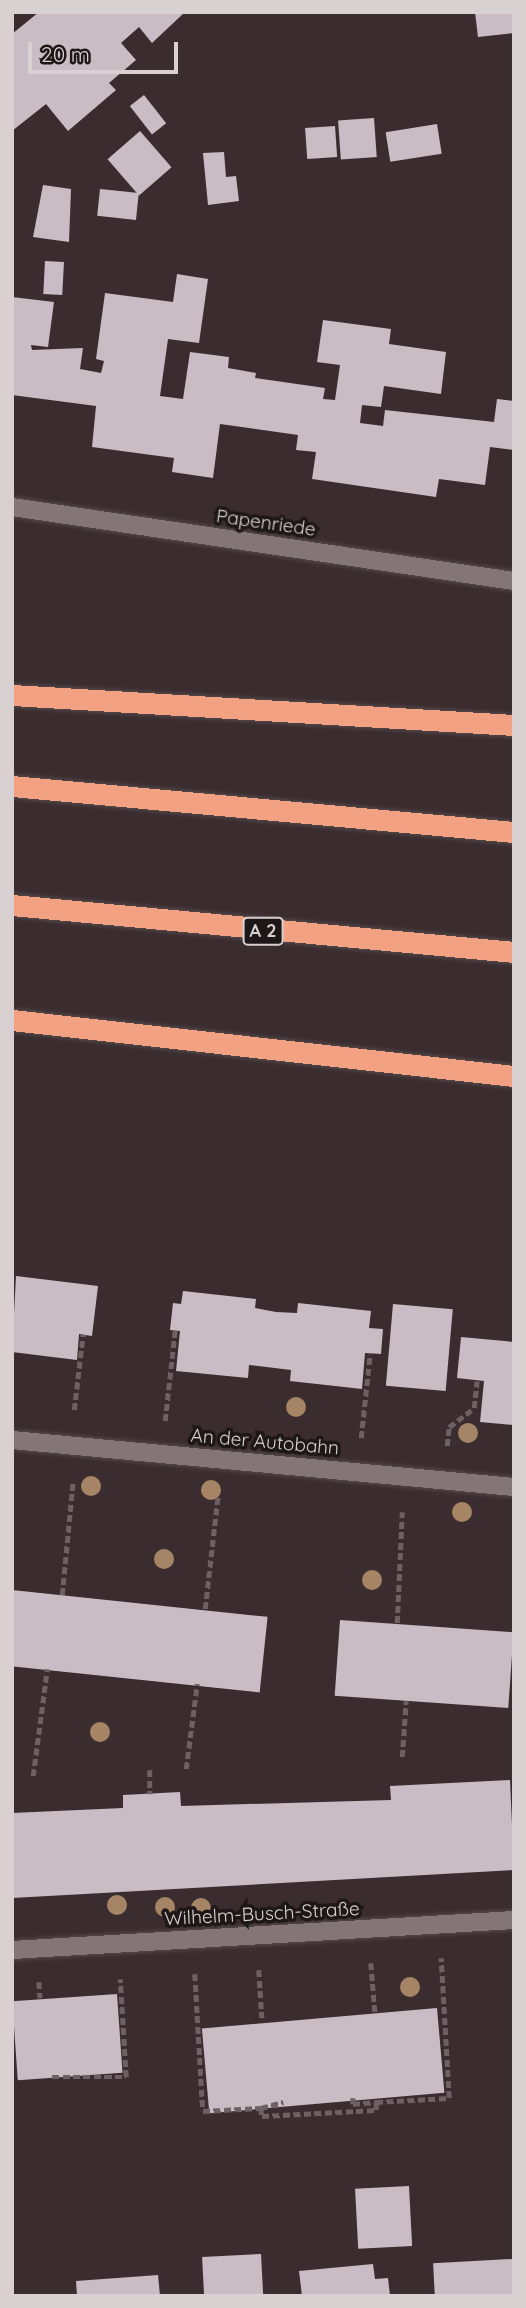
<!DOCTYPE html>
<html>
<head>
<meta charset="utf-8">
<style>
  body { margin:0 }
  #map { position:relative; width:526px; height:2308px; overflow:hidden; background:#3b2d2f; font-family:Quicksand,sans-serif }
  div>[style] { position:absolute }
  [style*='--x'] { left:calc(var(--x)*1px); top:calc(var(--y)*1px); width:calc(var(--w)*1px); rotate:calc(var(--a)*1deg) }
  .building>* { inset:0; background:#cabcc5; transform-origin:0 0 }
  .path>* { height:4.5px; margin-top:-2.25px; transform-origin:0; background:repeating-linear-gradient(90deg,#6e6163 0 7px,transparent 0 10.5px) }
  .roads { filter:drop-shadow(0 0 2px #554a4b) drop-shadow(0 0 2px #554a4b) }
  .minor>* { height:18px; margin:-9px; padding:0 9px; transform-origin:9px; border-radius:9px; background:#847576 }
  .motorway>* { height:21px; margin:-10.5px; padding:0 10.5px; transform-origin:10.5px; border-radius:10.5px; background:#f3a183 }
  .trees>* { width:20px; height:20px; margin:-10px; border-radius:50%; background:#a58566 }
  span { translate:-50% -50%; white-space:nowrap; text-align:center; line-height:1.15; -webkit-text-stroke:7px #1e1718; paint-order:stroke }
  .shield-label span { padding:2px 5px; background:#1e1718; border:2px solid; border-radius:5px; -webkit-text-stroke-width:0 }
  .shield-label { font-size:18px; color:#d9d0d1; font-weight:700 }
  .street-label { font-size:19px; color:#d9d0d1 }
  .frame { position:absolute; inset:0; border:14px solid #d9d0d1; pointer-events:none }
  .scale { position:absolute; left:28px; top:42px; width:150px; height:32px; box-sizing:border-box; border:4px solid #d9d0d1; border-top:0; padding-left:9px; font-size:21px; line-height:24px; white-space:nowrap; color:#d9d0d1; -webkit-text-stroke:5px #1e1718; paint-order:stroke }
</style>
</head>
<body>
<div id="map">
  <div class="building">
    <i style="clip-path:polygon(39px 12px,185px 12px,152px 43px,139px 27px,121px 43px,136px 60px,109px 83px,116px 90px,68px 131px,46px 104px,12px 131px,12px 34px)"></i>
    <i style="clip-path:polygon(475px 12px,514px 12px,514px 33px,478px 37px)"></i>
    <i style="left:144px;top:95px;width:36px;height:18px;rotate:52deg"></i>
    <i style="left:374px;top:118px;width:39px;height:36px;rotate:86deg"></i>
    <i style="left:437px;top:124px;width:30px;height:52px;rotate:81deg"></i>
    <i style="left:335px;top:126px;width:31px;height:30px;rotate:86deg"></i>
    <i style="left:140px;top:131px;width:48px;height:43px;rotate:49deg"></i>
    <i style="clip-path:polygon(224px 152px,226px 177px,236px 176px,239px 201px,208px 205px,203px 153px)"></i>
    <i style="clip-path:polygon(43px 185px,71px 189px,69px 242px,33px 237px)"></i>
    <i style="left:100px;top:189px;width:39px;height:27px;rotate:6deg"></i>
    <i style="left:45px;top:261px;width:19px;height:33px;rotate:3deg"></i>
    <i style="clip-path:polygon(177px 274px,208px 279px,199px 343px,168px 339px,160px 396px,183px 399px,190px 352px,229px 357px,228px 368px,256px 373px,255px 378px,325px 388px,323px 399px,335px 400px,340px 365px,317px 362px,323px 320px,391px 329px,389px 344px,446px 352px,441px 394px,384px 386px,381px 407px,362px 405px,360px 423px,383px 426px,385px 410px,494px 422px,497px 399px,514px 401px,514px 450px,490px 447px,485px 485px,439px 479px,436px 497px,312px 479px,316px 452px,296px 450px,298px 435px,220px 424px,213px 478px,172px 472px,174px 458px,92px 447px,96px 406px,12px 395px,12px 297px,54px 302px,48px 347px,31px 345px,32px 350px,83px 348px,80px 369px,101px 373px,104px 361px,96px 359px,105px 293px,173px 302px)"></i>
    <i style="clip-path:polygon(16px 1276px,98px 1286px,92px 1336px,79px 1334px,77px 1360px,12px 1352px)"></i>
    <i style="clip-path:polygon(183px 1291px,256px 1299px,255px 1308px,276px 1312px,297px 1313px,298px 1303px,371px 1311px,369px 1328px,383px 1329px,381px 1354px,365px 1353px,362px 1389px,290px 1381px,291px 1370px,249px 1365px,248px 1378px,176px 1371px,180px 1331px,170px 1330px,173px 1303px,181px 1304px)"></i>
    <i style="left:393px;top:1304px;width:60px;height:82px;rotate:5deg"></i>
    <i style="clip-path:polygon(461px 1337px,514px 1342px,514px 1425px,480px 1422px,484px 1381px,457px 1378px)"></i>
    <i style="left:12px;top:1590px;width:257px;height:76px;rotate:6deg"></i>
    <i style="left:340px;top:1620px;width:174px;height:76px;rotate:4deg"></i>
    <i style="clip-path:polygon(510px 1780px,514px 1870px,12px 1898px,12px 1813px,123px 1808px,123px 1795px,180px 1792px,181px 1806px,391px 1800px,390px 1786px)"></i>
    <i style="left:117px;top:1994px;width:79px;height:105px;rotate:86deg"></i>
    <i style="left:437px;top:2008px;width:85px;height:236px;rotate:85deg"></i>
    <i style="left:409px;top:2186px;width:60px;height:54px;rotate:87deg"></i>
    <i style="left:261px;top:2254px;width:42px;height:59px;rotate:87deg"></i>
    <i style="left:512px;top:2259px;width:37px;height:79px;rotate:87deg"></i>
    <i style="clip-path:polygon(373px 2264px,375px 2279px,388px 2278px,390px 2296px,302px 2296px,299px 2271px)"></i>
    <i style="clip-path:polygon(158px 2275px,160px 2296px,77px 2296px,76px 2281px)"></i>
  </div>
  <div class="path">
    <i style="--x:74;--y:1410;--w:76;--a:-83.2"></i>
    <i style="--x:165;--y:1421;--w:91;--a:-83.7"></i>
    <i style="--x:361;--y:1438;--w:84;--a:-83.9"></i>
    <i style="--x:447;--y:1446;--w:19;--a:-84"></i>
    <i style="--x:449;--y:1427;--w:31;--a:-37"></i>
    <i style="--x:474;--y:1408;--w:27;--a:-84"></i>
    <i style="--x:62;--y:1595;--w:115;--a:-84.5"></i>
    <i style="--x:205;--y:1609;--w:115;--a:-83.5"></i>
    <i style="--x:397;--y:1623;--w:111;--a:-87.4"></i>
    <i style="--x:402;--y:1757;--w:56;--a:-85.9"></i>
    <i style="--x:186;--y:1769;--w:86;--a:-82.6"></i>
    <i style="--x:150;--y:1770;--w:24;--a:90"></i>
    <i style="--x:33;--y:1776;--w:108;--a:-82.5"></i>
    <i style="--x:371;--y:1963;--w:49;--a:85.3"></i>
    <i style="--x:259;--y:1970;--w:48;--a:86.4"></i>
    <i style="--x:195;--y:1974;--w:137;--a:86.7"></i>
    <i style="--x:203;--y:2111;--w:58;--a:-3"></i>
    <i style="--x:261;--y:2108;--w:8;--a:83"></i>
    <i style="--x:262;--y:2116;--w:114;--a:-3"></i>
    <i style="--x:376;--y:2110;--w:8;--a:-90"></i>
    <i style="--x:376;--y:2102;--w:73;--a:-3.1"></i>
    <i style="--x:449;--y:2098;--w:140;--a:-93.3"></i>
    <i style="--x:39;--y:1982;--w:16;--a:86"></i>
    <i style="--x:52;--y:2077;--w:74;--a:0"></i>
    <i style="--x:126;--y:2077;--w:98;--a:-93.5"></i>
    <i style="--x:353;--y:2098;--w:6;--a:90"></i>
    <i style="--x:353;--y:2104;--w:23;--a:-5"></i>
    <i style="--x:261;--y:2108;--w:23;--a:-15"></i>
  </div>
  <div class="roads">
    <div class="minor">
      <i style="--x:12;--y:507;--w:507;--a:8.39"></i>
      <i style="--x:12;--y:1440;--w:504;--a:5.35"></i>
      <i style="--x:12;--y:1950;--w:503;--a:-3.42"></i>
    </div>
    <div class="motorway">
      <i style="--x:12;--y:695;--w:503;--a:3.42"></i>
      <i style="--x:12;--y:786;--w:504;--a:5.24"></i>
      <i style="--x:12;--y:905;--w:504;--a:5.35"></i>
      <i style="--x:12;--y:1020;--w:505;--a:6.37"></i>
    </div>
  </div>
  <div class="trees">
    <i style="left:296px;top:1407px"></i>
    <i style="left:468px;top:1433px"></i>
    <i style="left:91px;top:1486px"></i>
    <i style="left:211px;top:1490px"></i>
    <i style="left:462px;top:1512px"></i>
    <i style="left:164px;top:1559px"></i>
    <i style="left:372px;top:1580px"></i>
    <i style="left:100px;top:1732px"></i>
    <i style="left:117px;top:1905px"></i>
    <i style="left:165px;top:1907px"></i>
    <i style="left:201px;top:1908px"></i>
    <i style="left:410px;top:1987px"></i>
  </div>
  <div class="shield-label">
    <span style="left:263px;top:931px">A 2</span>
  </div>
  <div class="street-label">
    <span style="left:266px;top:523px;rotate:8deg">Papenriede</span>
    <span style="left:265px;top:1442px;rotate:5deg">An der Autobahn</span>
    <span style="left:262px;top:1914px;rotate:-3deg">Wilhelm-Busch-Straße</span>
  </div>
  <div class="frame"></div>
  <div class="scale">20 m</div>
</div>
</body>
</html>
